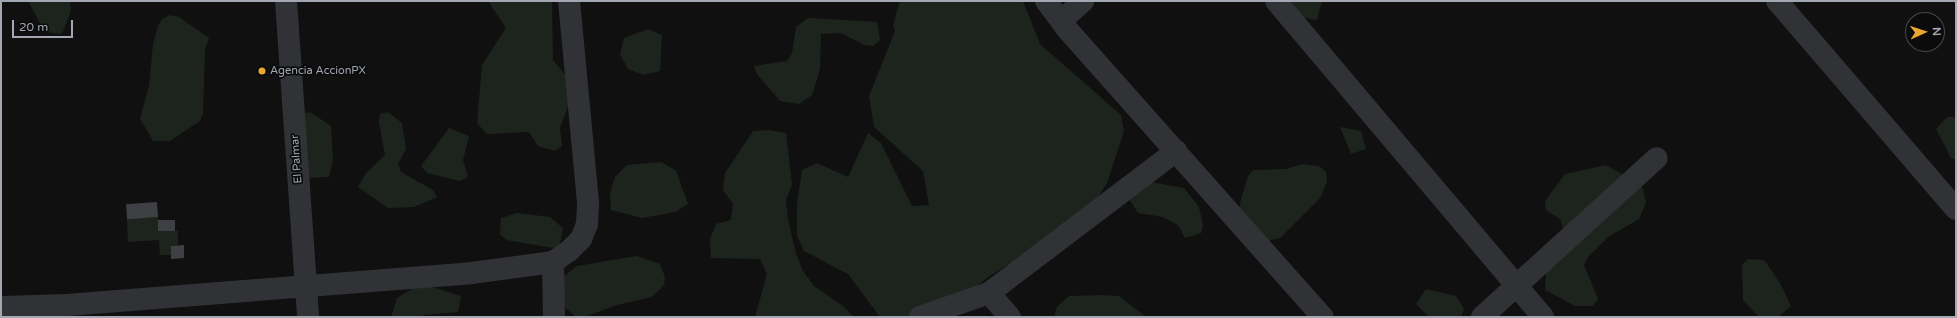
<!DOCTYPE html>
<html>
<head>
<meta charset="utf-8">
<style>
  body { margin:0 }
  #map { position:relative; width:1957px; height:318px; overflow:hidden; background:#101011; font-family:"Varela Round",sans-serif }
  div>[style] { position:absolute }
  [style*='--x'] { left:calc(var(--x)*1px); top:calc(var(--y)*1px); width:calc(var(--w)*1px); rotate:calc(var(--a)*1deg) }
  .green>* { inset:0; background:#1d241d }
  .building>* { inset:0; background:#3f4044; transform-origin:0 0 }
  .minor>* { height:22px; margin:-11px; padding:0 11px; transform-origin:11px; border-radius:11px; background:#313236 }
  .dots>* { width:11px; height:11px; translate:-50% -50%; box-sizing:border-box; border:2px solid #0b0b0c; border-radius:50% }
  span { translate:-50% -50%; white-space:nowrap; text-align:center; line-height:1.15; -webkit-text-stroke:3.5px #0b0b0c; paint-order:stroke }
  .poi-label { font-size:11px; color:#a2a7b2 }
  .left { translate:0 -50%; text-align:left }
  .street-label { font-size:11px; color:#a2a7b2 }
  .frame { position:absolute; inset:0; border:2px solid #a2a7b2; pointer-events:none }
  .north { position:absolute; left:1905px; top:12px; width:40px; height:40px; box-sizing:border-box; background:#0b0b0c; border:1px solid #47494e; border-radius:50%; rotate:87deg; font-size:11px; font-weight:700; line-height:16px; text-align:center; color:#a2a7b2 }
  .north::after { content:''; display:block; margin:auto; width:14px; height:18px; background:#e9a731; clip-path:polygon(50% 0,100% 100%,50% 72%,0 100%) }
  .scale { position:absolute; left:12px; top:20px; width:61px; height:18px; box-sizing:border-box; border:2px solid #a2a7b2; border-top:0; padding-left:5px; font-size:12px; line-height:14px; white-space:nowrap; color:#a2a7b2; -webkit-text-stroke:3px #0b0b0c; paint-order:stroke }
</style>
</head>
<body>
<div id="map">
  <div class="green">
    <i style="clip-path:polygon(28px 1px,70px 1px,71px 11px,62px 34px,45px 32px)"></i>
    <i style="clip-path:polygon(488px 1px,552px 1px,553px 60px,575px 87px,560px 128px,562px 146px,555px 151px,538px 146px,529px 132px,487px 134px,477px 123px,482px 65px,506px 28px)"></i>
    <i style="clip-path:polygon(900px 1px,1023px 1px,1040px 44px,1121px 115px,1124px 131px,1107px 183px,1087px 215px,988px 277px,940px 317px,880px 317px,848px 274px,804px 251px,797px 236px,797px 203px,802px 170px,817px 163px,848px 177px,868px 133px,881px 143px,912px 206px,929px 205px,923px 171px,874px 127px,869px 96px,895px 31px,893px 25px)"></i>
    <i style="clip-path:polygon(1289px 1px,1322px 1px,1317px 20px,1300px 17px)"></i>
    <i style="clip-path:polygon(170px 15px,179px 17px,209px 38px,205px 49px,203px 113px,200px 121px,170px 141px,153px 141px,140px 119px,149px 86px,153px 44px,158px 26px,162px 19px)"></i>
    <i style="clip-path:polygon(808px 18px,877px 22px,880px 40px,873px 46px,864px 45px,841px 33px,821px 34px,820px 69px,812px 95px,799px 104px,780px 101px,757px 74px,754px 66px,787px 61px,792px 53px,796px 27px)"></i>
    <i style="clip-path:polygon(648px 29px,662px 35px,660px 71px,644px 75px,628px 69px,620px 54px,624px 38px)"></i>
    <i style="clip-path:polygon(310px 112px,331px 126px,333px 160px,329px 177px,305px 178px,293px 116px)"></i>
    <i style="clip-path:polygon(388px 112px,402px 123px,406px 149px,398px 164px,401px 172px,433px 190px,437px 197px,414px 207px,388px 208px,358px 187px,366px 173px,385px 155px,379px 122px,380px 114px)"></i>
    <i style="clip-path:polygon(1947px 117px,1956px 117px,1956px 160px,1951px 158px,1936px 129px)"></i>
    <i style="clip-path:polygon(1340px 127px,1361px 131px,1366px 149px,1351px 154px)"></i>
    <i style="clip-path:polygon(449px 128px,469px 136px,463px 160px,468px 177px,460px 181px,427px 173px,421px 166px)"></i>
    <i style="clip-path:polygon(770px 130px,786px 133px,792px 184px,786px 200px,788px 219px,796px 254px,803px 271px,814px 286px,843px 306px,854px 317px,755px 317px,767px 274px,760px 259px,711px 258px,710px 239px,716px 224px,731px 220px,733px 204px,723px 190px,725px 173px,753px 131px)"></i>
    <i style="clip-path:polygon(661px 162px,676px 171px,688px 204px,675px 212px,642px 218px,611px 210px,610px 193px,615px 177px,627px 165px)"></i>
    <i style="clip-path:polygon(1302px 164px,1319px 166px,1326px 172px,1327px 182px,1320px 198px,1280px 238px,1264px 242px,1239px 228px,1240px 203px,1248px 176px,1253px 170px,1286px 169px)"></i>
    <i style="clip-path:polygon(1606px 165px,1642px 186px,1646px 202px,1639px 219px,1608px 237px,1588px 257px,1584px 265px,1598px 299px,1593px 306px,1575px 306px,1545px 290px,1546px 272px,1565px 234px,1560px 219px,1546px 210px,1545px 201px,1565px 174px)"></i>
    <i style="clip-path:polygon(1151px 182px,1184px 188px,1199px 207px,1203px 225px,1201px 233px,1185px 238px,1178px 225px,1163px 217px,1138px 213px,1129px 199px)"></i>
    <i style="clip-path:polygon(517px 213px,550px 217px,563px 228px,559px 249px,507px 240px,500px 235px,501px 218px)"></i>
    <i style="clip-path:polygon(158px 217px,158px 231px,178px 231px,178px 245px,171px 246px,171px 255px,160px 255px,159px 240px,128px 242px,127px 218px)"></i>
    <i style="clip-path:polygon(637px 256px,660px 264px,665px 277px,664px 285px,652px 297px,617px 305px,584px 317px,575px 316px,561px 304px,560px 279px,577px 266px)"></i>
    <i style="clip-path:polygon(1748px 259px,1764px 260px,1780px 283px,1791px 306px,1778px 317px,1759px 317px,1743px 300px,1742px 265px)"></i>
    <i style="clip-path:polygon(429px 286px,461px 296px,458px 312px,424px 315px,421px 317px,391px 317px,397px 298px,412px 289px)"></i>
    <i style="clip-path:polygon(1426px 289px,1456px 296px,1464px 309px,1461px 317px,1429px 317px,1416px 304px)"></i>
    <i style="clip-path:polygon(1102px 295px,1119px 296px,1146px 317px,1054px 317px,1057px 307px,1069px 296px)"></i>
  </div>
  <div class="building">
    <i style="left:157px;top:202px;width:15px;height:31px;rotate:86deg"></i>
    <i style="left:158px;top:220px;width:17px;height:11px"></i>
    <i style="clip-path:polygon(184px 245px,184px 258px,171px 259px,171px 246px)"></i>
  </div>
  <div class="minor">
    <i style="--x:286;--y:1;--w:317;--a:86"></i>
    <i style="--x:1046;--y:1;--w:34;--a:53"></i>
    <i style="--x:1066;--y:28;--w:387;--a:48.4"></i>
    <i style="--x:1276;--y:1;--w:414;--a:49.8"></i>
    <i style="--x:1777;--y:1;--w:274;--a:49.3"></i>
    <i style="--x:1061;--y:21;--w:30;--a:-42"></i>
    <i style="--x:989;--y:293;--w:32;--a:49"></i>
    <i style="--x:1;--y:307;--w:66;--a:-1.7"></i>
    <i style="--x:67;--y:305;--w:405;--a:-4.5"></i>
    <i style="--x:471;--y:273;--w:83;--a:-7.6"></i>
    <i style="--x:554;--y:317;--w:55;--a:-91"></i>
    <i style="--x:553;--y:262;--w:21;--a:-35"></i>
    <i style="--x:570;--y:250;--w:16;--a:-45"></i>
    <i style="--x:581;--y:239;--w:16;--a:-68"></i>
    <i style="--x:587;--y:224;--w:22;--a:-87"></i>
    <i style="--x:588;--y:202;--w:202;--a:-95.4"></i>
    <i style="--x:920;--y:317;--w:73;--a:-19.2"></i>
    <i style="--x:989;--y:293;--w:235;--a:-37.2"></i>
    <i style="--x:1482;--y:317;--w:236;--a:-42.3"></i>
  </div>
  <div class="dots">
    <i style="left:262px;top:71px;background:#e9a731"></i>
  </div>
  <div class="poi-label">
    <span class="left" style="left:270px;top:71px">Agencia AccionPX</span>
  </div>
  <div class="street-label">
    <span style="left:297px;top:159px;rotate:-94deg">El Palmar</span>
  </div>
  <div class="frame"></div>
  <div class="north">N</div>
  <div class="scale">20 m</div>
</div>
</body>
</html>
